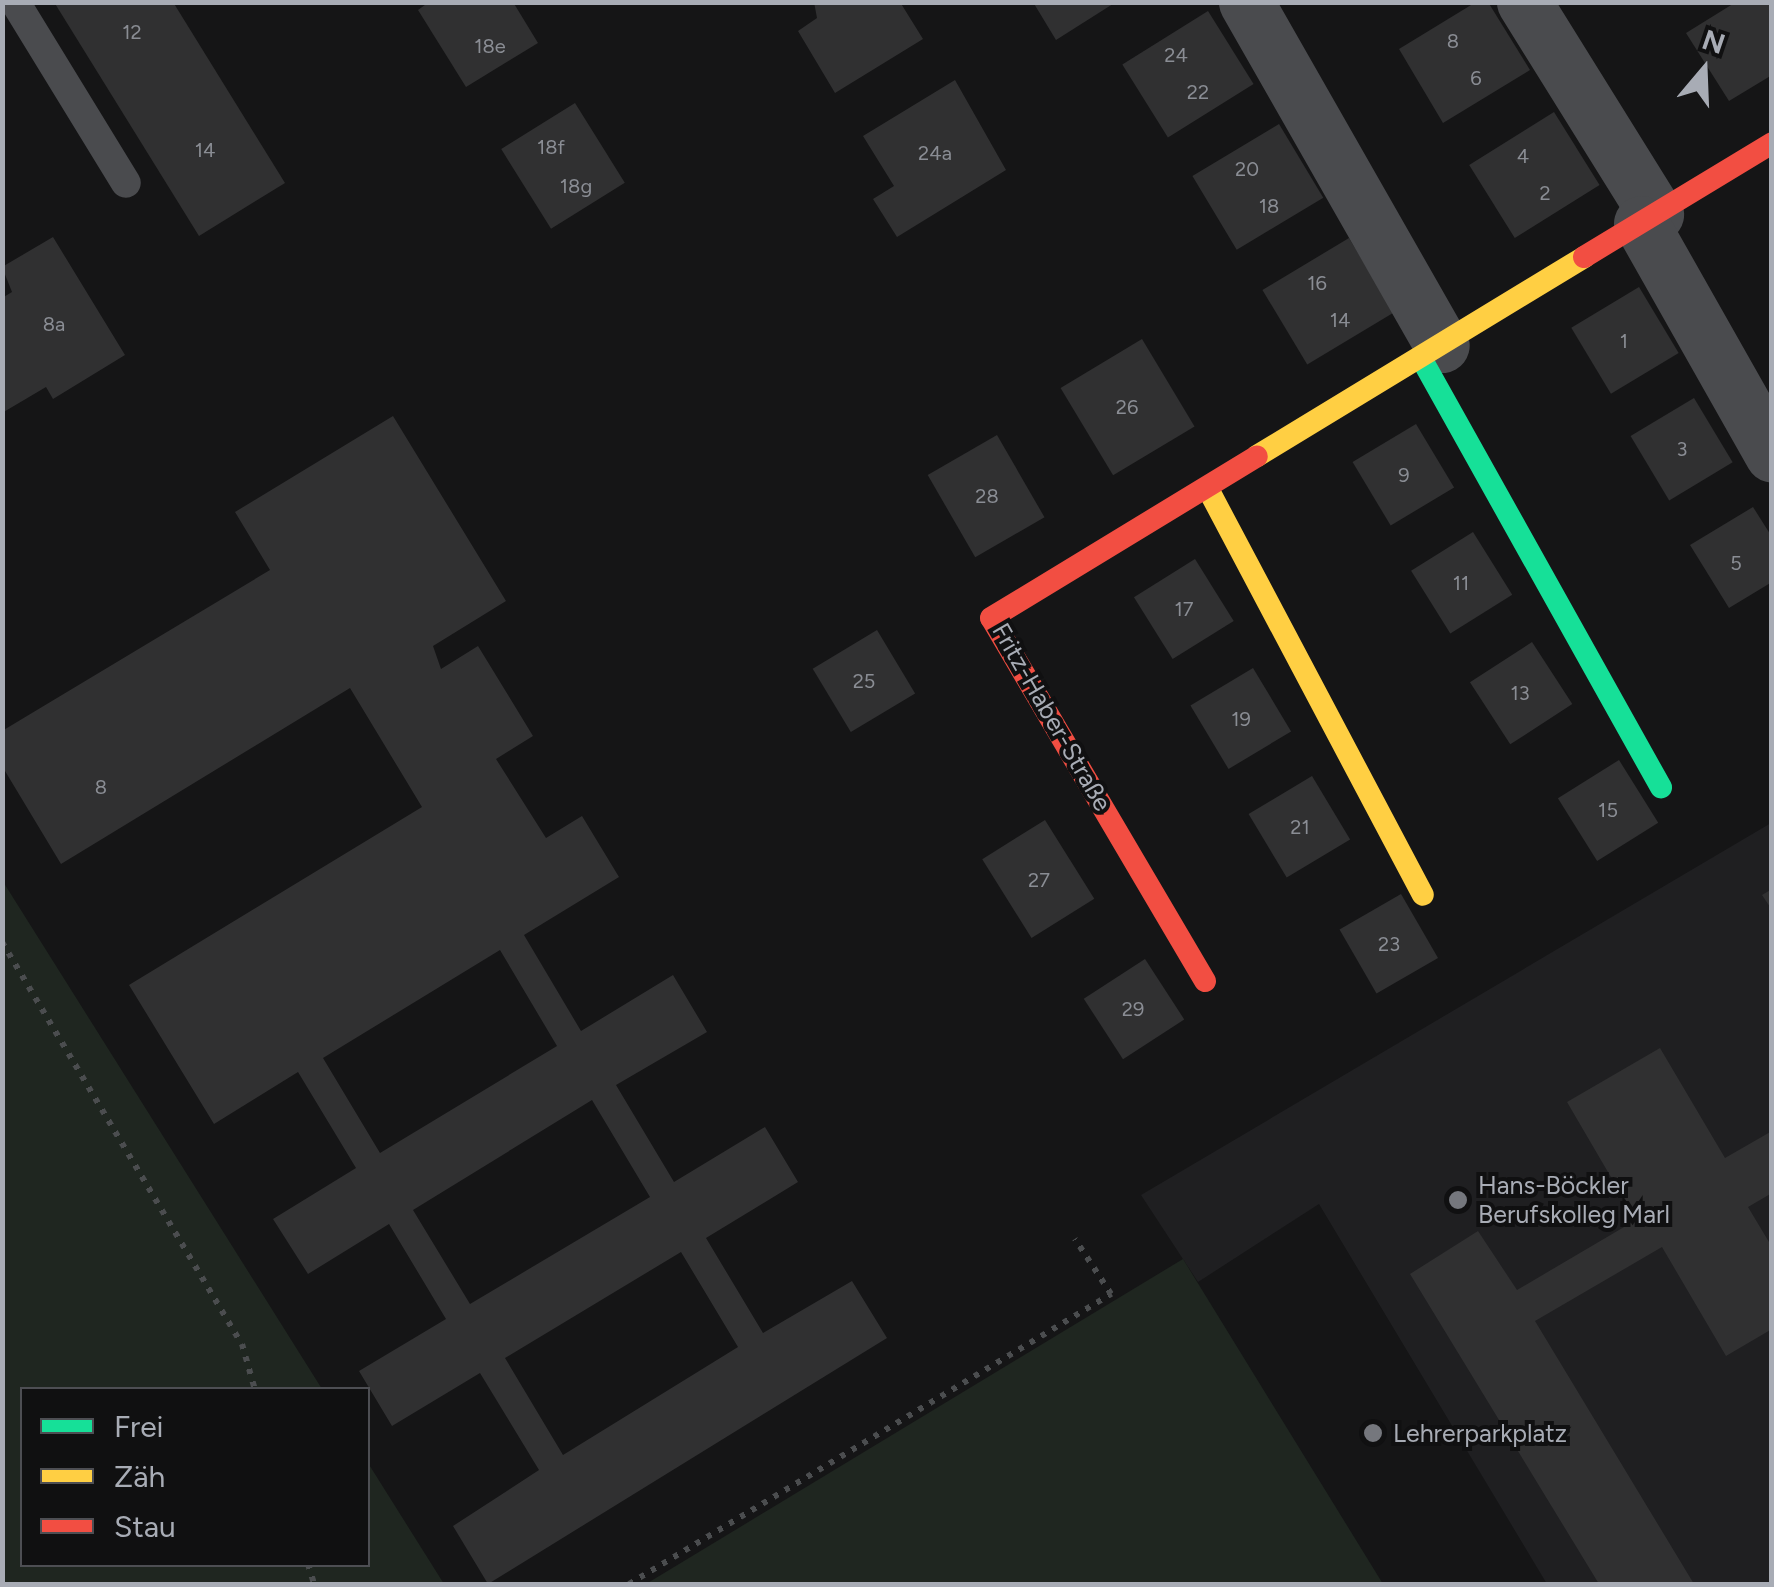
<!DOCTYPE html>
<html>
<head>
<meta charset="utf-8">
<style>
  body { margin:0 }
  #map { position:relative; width:1774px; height:1587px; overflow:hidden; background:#151516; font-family:Figtree,sans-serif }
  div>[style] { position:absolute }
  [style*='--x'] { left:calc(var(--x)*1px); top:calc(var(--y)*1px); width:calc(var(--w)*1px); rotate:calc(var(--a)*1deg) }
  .built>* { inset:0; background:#1f1f21 }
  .green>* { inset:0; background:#1f2620 }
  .building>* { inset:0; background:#303031; transform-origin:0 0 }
  .path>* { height:6px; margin-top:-3px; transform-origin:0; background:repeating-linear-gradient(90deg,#4b4d4f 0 5px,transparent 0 13px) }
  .lane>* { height:30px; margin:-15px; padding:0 15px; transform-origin:15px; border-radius:15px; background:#4a4b4e }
  .street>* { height:55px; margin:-27.5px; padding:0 27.5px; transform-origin:27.5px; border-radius:27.5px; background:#4a4b4e }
  .fast>* { height:22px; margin:-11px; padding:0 11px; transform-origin:11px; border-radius:11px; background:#16e098 }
  .slow>* { height:22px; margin:-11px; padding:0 11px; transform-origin:11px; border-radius:11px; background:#ffcf43 }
  .jam>* { height:22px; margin:-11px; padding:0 11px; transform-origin:11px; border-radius:11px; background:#f24e42 }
  .dots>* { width:28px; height:28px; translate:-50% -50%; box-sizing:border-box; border:5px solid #101011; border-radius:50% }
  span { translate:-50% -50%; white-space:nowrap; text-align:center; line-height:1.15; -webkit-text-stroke:8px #101011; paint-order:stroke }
  .number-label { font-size:20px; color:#8a8d94 }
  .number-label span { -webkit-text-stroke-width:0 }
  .street-label { font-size:25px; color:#a8acb5 }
  .poi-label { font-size:25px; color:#a8acb5 }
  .left { translate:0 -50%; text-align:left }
  .frame { position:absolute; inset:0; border:5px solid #a8acb5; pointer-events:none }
  .legend { position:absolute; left:20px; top:1387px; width:350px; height:180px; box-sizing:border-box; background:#101011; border:2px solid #4d4e53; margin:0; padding:12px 18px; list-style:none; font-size:30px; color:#a8acb5 }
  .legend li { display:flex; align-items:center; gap:20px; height:50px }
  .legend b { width:50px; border:2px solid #4d4e53 }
  .north { position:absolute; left:1654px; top:20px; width:100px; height:100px; -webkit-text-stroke:8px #101011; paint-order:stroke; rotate:19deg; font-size:28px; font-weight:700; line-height:40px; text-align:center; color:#a8acb5 }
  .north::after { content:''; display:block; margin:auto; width:35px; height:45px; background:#a8acb5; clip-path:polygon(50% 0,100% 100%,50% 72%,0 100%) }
</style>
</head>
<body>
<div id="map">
  <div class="built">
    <i style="clip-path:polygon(1771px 823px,1771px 1584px,1547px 1584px,1319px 1204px,1198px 1282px,1141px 1195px)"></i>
  </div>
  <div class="green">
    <i style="clip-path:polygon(2px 880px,322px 1389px,22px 1390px,22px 1564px,368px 1564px,368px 1463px,444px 1584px,3px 1584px)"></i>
    <i style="clip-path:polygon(1183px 1259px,1383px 1584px,646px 1584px)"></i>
  </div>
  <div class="building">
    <i style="clip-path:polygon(54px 2px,173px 2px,285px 183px,199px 236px)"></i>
    <i style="clip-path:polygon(429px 2px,513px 2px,538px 43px,466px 87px,418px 10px)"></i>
    <i style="clip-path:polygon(814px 2px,900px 2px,923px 39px,835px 93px,798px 31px,817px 18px)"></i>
    <i style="clip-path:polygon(1033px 2px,1116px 2px,1056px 40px)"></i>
    <i style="clip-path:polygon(1476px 2px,1488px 2px,1530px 70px,1443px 123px,1399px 49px)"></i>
    <i style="clip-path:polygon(1736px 2px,1772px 2px,1772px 75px,1729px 101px,1686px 33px)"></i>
    <i style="left:1208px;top:11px;width:86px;height:101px;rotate:58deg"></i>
    <i style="clip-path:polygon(955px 80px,1006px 170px,897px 237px,873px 199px,894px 186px,863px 136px)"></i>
    <i style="left:575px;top:103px;width:94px;height:87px;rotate:58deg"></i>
    <i style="left:1554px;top:112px;width:86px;height:100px;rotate:58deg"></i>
    <i style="left:1279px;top:124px;width:86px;height:101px;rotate:59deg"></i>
    <i style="clip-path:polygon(53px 237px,125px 355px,53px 399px,46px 387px,2px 413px,2px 298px,12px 292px,2px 267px)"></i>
    <i style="left:1349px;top:238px;width:87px;height:101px;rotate:59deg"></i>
    <i style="left:1639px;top:287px;width:77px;height:79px;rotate:59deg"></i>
    <i style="left:1142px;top:339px;width:102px;height:95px;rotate:59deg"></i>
    <i style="left:1694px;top:398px;width:75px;height:74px;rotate:59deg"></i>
    <i style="clip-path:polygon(evenodd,393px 416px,506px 601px,433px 646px,441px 669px,478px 646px,533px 736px,496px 759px,546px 838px,582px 816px,619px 877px,524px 935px,581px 1031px,673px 975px,707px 1032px,616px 1085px,674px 1182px,765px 1127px,798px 1182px,706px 1238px,763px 1333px,852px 1281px,887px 1338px,488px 1584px,453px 1526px,539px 1470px,480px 1373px,392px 1426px,359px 1371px,446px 1319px,389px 1224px,308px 1274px,273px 1219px,356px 1168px,298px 1072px,214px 1124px,129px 985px,422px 807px,350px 688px,61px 864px,2px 766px,2px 731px,270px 570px,235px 512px,393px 416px,500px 950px,557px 1046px,380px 1153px,323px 1058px,500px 950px,393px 416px,592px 1100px,650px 1197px,470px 1304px,413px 1210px,592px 1100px,393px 416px,681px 1252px,738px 1347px,563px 1455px,505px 1358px,681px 1252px)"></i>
    <i style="left:1416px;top:424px;width:74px;height:74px;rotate:59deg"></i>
    <i style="left:997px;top:435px;width:95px;height:80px;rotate:60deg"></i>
    <i style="clip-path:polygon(1753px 507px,1772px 537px,1772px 582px,1729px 608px,1690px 545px)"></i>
    <i style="left:1473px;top:532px;width:74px;height:73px;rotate:58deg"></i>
    <i style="left:1195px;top:559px;width:73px;height:72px;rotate:58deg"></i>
    <i style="left:877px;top:630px;width:74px;height:75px;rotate:59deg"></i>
    <i style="left:1532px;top:642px;width:74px;height:74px;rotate:57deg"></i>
    <i style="left:1253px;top:668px;width:74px;height:73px;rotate:59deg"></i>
    <i style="left:1619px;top:760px;width:74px;height:72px;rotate:58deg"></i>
    <i style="left:1312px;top:776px;width:74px;height:74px;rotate:59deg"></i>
    <i style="left:1045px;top:820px;width:93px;height:74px;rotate:58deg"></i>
    <i style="clip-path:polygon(1772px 889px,1772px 910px,1762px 895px)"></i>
    <i style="left:1401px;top:894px;width:74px;height:71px;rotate:60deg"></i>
    <i style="left:1145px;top:959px;width:72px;height:73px;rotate:57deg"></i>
    <i style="clip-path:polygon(1660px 1048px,1725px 1158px,1772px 1131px,1772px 1193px,1748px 1207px,1772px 1247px,1772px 1329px,1726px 1356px,1662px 1247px,1535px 1321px,1694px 1584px,1599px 1584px,1410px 1274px,1478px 1231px,1517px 1290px,1636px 1220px,1567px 1102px)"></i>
  </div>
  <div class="path">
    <i style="--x:2;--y:942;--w:468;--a:59.2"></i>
    <i style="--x:242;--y:1344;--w:48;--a:74.2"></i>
    <i style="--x:308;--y:1564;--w:21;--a:73"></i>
    <i style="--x:629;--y:1584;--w:563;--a:-31.03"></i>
    <i style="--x:1111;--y:1294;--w:66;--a:-123.2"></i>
  </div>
  <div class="lane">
    <i style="--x:15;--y:2;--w:212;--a:58.5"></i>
  </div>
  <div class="street">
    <i style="--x:1246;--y:2;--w:395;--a:60.3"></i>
    <i style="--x:1524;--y:2;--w:250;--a:58.1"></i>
    <i style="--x:1641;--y:223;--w:266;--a:60.5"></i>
  </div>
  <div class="fast">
    <i style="--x:1421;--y:358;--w:492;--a:60.8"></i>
  </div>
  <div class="slow">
    <i style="--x:1257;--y:456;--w:383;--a:-31.3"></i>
    <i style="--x:1208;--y:489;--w:459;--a:62.1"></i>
  </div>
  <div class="jam">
    <i style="--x:1584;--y:257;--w:220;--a:-31.2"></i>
    <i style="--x:1205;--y:981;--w:421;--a:-120.5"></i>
    <i style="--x:991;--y:618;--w:311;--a:-31.3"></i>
  </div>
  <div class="dots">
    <i style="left:1458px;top:1200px;background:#75777d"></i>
    <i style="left:1373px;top:1433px;background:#75777d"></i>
  </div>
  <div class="number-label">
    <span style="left:132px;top:32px">12</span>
    <span style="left:1453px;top:41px">8</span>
    <span style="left:490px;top:46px">18e</span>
    <span style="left:1176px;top:55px">24</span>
    <span style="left:1476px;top:78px">6</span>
    <span style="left:1198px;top:92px">22</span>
    <span style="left:551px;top:147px">18f</span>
    <span style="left:205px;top:150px">14</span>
    <span style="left:935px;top:153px">24a</span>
    <span style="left:1523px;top:156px">4</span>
    <span style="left:1247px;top:169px">20</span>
    <span style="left:576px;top:186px">18g</span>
    <span style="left:1545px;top:193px">2</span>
    <span style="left:1269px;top:206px">18</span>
    <span style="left:1317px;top:283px">16</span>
    <span style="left:1340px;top:320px">14</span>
    <span style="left:54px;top:324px">8a</span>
    <span style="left:1624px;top:341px">1</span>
    <span style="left:1127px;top:407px">26</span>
    <span style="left:1682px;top:449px">3</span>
    <span style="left:1404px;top:475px">9</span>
    <span style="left:987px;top:496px">28</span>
    <span style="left:1736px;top:563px">5</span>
    <span style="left:1461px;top:583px">11</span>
    <span style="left:1184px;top:609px">17</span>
    <span style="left:864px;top:681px">25</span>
    <span style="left:1520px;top:693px">13</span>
    <span style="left:1241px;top:719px">19</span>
    <span style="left:101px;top:787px">8</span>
    <span style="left:1608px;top:810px">15</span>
    <span style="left:1300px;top:827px">21</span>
    <span style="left:1039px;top:880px">27</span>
    <span style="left:1389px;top:944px">23</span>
    <span style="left:1133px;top:1009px">29</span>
  </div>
  <div class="street-label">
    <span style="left:1052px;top:717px;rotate:60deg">Fritz-Haber-Straße</span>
  </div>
  <div class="poi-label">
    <span class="left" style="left:1478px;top:1200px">Hans-Böckler<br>Berufskolleg Marl</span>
    <span class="left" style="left:1393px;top:1433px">Lehrerparkplatz</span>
  </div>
  <div class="frame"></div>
  <ul class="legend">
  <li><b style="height:12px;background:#16e098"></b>Frei</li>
  <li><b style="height:12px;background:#ffcf43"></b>Zäh</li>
  <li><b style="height:12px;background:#f24e42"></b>Stau</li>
  </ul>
  <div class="north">N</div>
</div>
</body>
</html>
